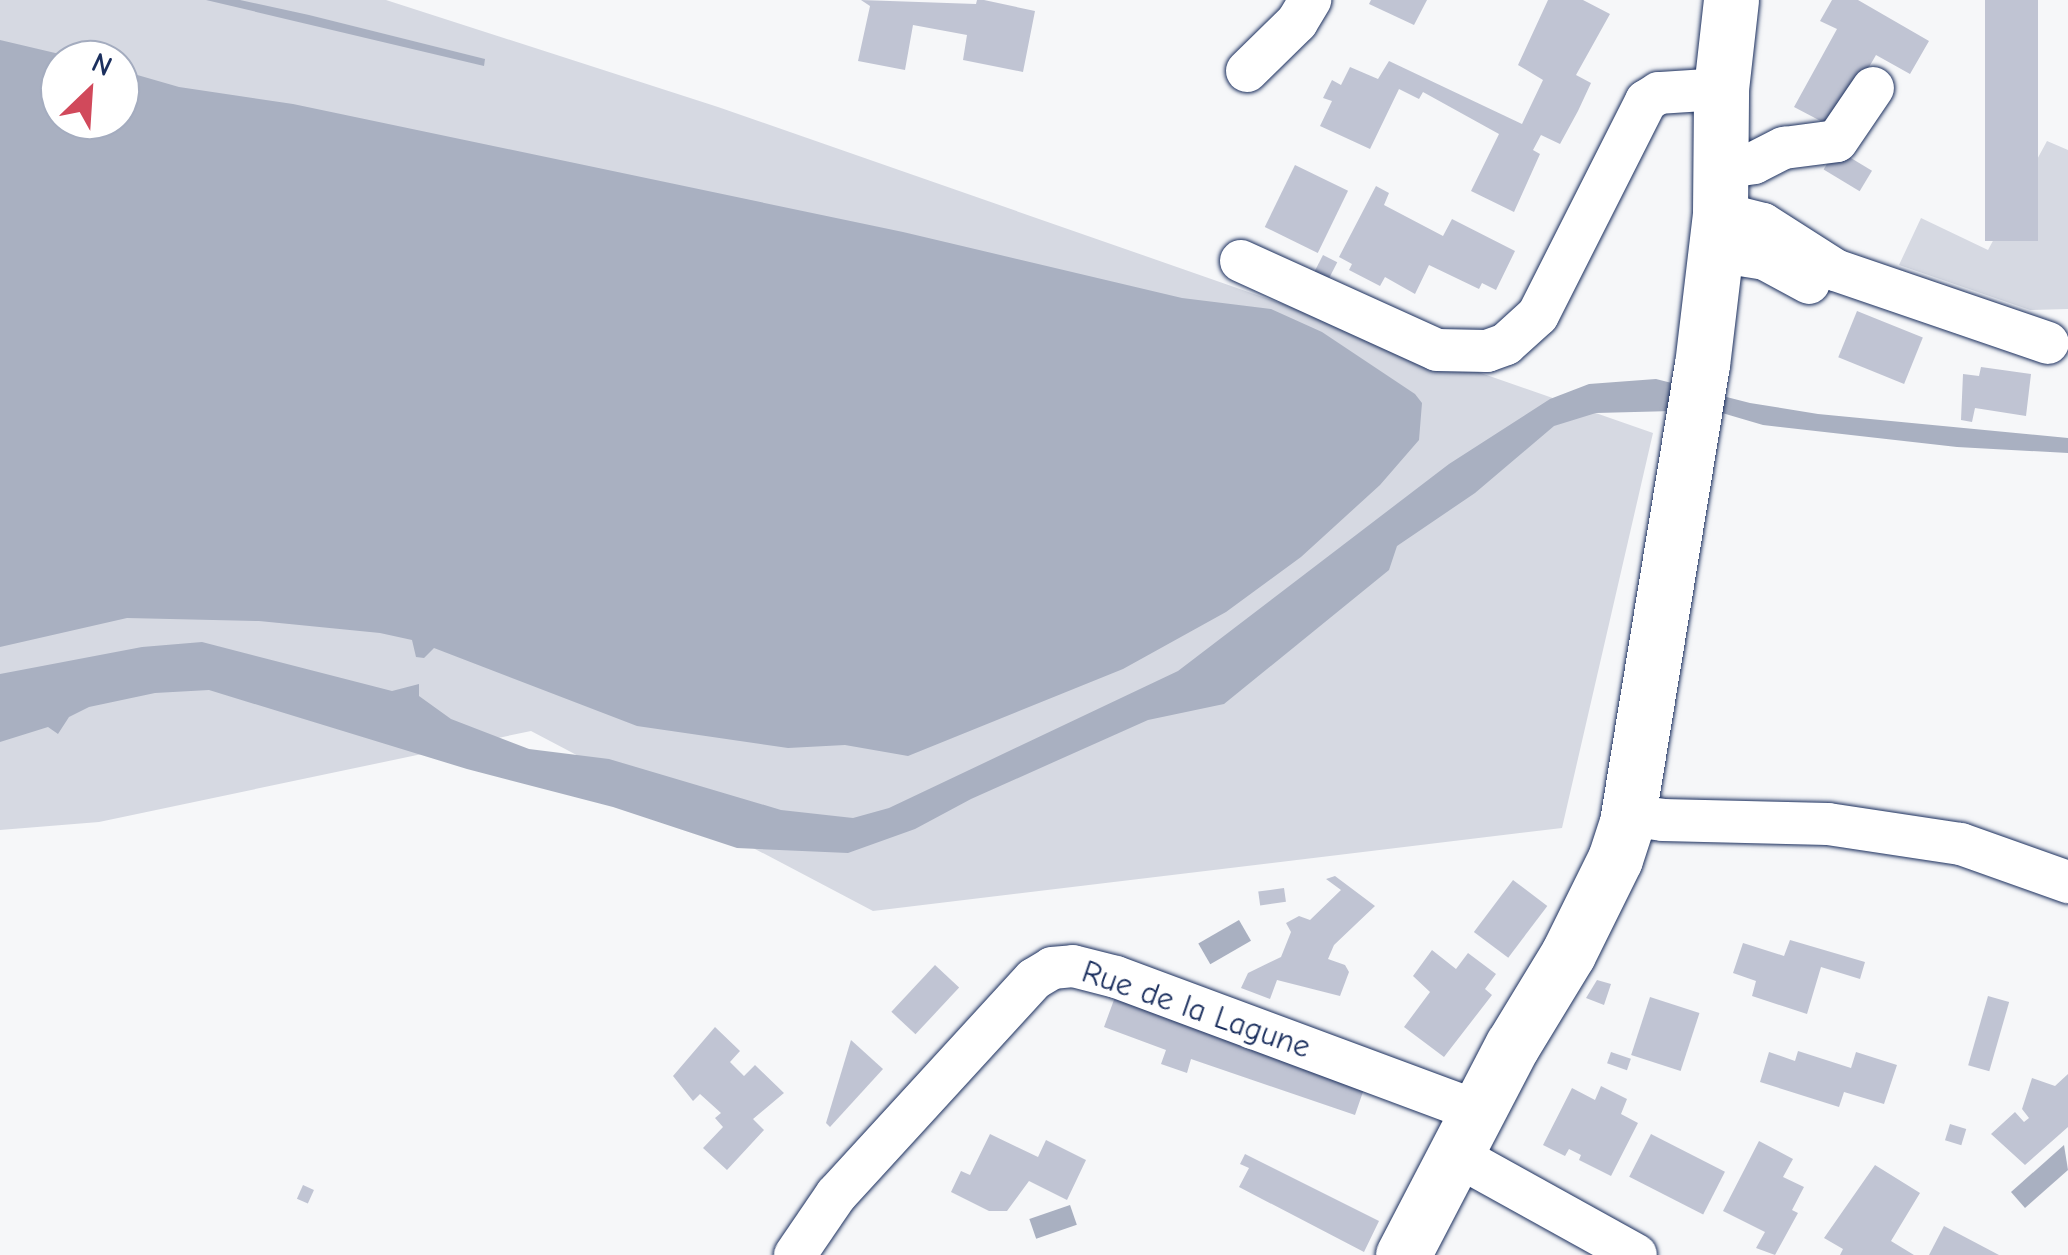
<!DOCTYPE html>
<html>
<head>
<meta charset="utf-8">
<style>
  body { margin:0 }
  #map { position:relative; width:2068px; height:1255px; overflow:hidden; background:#f6f7f9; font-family:"Comic Neue",sans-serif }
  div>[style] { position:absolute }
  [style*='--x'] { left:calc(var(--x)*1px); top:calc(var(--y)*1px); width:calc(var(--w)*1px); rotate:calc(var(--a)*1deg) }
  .green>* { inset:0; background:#d6d9e2 }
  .water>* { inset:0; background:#a9b0c1; transform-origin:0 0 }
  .building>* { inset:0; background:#c0c4d3; transform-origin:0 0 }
  .roads { filter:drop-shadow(0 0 2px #1b2f5e) drop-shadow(0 0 2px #1b2f5e) }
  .minor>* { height:42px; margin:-21px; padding:0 21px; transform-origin:21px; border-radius:21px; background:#fff }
  .major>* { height:55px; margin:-27.5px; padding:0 27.5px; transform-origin:27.5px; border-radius:27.5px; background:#fff }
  span { translate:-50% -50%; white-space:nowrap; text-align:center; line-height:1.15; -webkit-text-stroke:8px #fff; paint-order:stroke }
  .street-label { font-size:32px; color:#1b2f5e }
  .north { position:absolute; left:40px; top:40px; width:100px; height:100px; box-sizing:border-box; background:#fff; border:2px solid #a4acbf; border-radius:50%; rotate:25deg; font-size:28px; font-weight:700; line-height:40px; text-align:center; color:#1b2f5e }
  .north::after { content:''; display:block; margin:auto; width:35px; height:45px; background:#d1495b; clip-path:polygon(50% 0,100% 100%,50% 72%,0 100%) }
</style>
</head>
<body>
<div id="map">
  <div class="green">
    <i style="clip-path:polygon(evenodd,0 0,386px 0,718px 107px,1653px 433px,1562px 828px,873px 911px,531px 731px,99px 822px,0 830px,0 0,60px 60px,120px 60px,120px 120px,60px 120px,60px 60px)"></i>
    <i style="clip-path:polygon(2047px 141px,2068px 150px,2068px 309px,2030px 310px,1899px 265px,1921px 218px,1988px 250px)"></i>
  </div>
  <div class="water">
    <i style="clip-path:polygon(206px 0,240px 0,309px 15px,485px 59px,484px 66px)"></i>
    <i style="clip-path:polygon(0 40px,85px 60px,60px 60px,60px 120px,120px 120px,120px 70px,179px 87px,293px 104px,903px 232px,1182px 298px,1271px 309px,1322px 332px,1415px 394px,1422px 403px,1419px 440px,1380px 485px,1301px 557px,1226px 612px,1123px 669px,908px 756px,845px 745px,788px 748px,637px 726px,434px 648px,424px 658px,416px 657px,412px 640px,380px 633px,259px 621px,127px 618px,0 647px)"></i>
    <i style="clip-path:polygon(1656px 379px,1750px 403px,1818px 414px,2068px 438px,2068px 453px,1957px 447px,1763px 425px,1712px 410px,1596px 413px,1554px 426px,1475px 493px,1397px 546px,1389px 570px,1224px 704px,1148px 720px,971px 799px,915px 829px,848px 853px,737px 848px,613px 807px,467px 769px,209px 690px,155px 693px,89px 707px,69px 717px,58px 734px,48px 727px,0 742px,0 674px,142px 647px,202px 642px,392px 691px,419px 684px,419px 696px,451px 719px,529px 749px,609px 759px,781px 810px,853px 818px,889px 808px,1178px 671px,1449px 464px,1550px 399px,1589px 384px)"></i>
    <i style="left:1239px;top:920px;width:24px;height:47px;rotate:60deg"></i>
    <i style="clip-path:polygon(2064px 1145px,2068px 1170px,2025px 1208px,2011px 1192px)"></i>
    <i style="left:1070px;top:1205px;width:21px;height:43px;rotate:71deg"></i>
  </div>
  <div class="building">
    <i style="clip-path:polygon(861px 0,976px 4px,977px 0,984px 0,1035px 11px,1023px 72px,963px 60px,967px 35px,913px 25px,905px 70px,858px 61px,870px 6px)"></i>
    <i style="clip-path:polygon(1371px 0,1427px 0,1414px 25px,1369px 4px)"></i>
    <i style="clip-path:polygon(1548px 0,1583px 0,1610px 14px,1576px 75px,1591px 83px,1578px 111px,1560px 144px,1541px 135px,1533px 150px,1540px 154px,1514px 212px,1471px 191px,1499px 134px,1423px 92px,1419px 99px,1399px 89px,1370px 149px,1320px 126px,1332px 101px,1323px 98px,1332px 80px,1341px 85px,1350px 67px,1378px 79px,1389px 61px,1522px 124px,1543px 80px,1518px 65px)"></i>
    <i style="clip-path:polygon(1832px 0,1858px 0,1929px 41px,1910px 74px,1876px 55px,1834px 128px,1794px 107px,1837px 29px,1820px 21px)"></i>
    <i style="left:1985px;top:0;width:53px;height:241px"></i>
    <i style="left:1836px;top:149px;width:42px;height:24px;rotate:31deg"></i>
    <i style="left:1295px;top:165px;width:59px;height:69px;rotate:26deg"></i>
    <i style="clip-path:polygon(1376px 186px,1389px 193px,1384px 205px,1443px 236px,1452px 219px,1515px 251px,1496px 290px,1482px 283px,1479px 289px,1429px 265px,1415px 294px,1385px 277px,1380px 286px,1349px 270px,1352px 264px,1339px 257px)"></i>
    <i style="left:1323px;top:255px;width:16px;height:20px;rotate:27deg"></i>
    <i style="left:1857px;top:311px;width:71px;height:50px;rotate:22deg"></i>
    <i style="clip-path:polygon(1981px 367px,2031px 374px,2026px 416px,1975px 408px,1972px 422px,1961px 420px,1963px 374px,1979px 376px)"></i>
    <i style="clip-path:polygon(1335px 876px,1375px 906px,1334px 945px,1328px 959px,1345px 965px,1349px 972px,1340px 996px,1277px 980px,1270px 999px,1241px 988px,1248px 973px,1281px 957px,1291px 932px,1286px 923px,1299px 916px,1310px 920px,1341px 890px,1326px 879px)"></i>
    <i style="left:1513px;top:880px;width:43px;height:65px;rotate:37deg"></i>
    <i style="left:1284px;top:888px;width:14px;height:26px;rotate:82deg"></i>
    <i style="clip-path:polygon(1790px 940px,1865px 962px,1860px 979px,1821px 967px,1807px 1014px,1752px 996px,1756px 981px,1733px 973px,1743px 943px,1784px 956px)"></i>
    <i style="clip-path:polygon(1432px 950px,1456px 969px,1468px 953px,1496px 974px,1485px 989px,1492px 995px,1444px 1057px,1404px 1027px,1430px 992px,1413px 976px)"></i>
    <i style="left:935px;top:965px;width:33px;height:64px;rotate:43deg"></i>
    <i style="clip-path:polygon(1597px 980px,1611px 984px,1604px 1005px,1586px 998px)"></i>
    <i style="left:1988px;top:996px;width:22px;height:72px;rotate:16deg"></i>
    <i style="clip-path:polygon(1115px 997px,1365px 1086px,1355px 1115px,1191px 1059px,1187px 1073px,1161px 1064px,1166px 1050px,1104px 1027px)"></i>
    <i style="left:1650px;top:997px;width:52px;height:61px;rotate:18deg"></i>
    <i style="clip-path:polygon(715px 1027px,740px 1051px,730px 1062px,744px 1076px,755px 1065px,784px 1093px,753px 1119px,764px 1130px,727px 1170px,703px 1148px,723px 1127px,715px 1118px,721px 1113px,700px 1094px,693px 1101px,673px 1076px)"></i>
    <i style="clip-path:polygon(851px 1040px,883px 1069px,830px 1127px,826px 1123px)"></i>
    <i style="clip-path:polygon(1798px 1051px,1851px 1068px,1856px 1052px,1897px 1065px,1884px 1104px,1844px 1092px,1839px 1107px,1760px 1082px,1769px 1052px,1795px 1061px)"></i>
    <i style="left:1611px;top:1052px;width:21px;height:12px;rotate:19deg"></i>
    <i style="clip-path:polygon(2068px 1074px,2068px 1127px,2025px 1165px,1991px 1134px,2015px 1112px,2024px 1122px,2029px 1118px,2022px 1109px,2032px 1078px,2055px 1086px)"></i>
    <i style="clip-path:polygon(1601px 1086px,1627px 1099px,1621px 1114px,1638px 1123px,1611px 1176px,1579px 1160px,1581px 1155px,1569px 1149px,1565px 1156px,1543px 1145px,1572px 1088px,1595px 1100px)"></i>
    <i style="left:1950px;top:1124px;width:17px;height:17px;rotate:17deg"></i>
    <i style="clip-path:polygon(990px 1134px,1038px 1157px,1046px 1140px,1086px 1160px,1067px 1200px,1029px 1181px,1007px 1211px,989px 1211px,951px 1192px,961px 1171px,970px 1175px)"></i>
    <i style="left:1651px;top:1134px;width:83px;height:48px;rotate:27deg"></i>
    <i style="clip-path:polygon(1759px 1141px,1793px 1159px,1783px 1177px,1804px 1187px,1792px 1210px,1798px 1213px,1775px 1255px,1756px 1248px,1765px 1232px,1723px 1211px)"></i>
    <i style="clip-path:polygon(1245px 1154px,1379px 1221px,1364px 1252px,1239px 1187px,1249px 1168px,1240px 1164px)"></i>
    <i style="clip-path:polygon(1875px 1165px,1920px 1193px,1891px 1241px,1914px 1255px,1840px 1255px,1843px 1249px,1824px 1238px)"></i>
    <i style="left:303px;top:1185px;width:12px;height:15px;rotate:24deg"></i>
    <i style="clip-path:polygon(1944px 1226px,1999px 1255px,1929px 1255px)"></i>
  </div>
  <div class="roads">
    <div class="minor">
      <i style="--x:1247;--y:71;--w:70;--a:-44.4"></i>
      <i style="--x:1297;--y:22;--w:26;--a:-59"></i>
      <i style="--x:1720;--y:168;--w:34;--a:-8"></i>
      <i style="--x:1754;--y:163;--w:34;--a:-27"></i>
      <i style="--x:1784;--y:148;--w:53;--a:-7.5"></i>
      <i style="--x:1837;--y:141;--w:64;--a:-55.8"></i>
      <i style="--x:1720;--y:213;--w:44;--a:14.3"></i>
      <i style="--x:1763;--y:224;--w:85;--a:32.6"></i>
      <i style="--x:1835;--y:270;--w:225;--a:18.9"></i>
      <i style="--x:1716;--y:251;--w:50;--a:9.3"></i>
      <i style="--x:1765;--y:259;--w:50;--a:28.6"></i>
      <i style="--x:1241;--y:261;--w:215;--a:24.4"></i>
      <i style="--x:1437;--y:350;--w:50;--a:1.1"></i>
      <i style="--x:1487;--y:351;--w:20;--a:-20"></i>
      <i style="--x:1506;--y:344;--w:43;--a:-42.2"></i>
      <i style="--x:1538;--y:315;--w:240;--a:-63.2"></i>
      <i style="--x:1646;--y:101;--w:15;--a:-32"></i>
      <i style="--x:1659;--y:93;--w:62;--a:-3.7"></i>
      <i style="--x:1628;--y:815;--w:35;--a:8"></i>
      <i style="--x:1663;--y:820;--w:165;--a:1.4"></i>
      <i style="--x:1828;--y:824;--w:134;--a:8.6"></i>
      <i style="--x:1961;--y:844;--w:114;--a:19.6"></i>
      <i style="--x:1454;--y:1154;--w:208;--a:29"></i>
      <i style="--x:795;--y:1255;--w:73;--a:-55.7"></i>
      <i style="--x:836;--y:1195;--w:293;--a:-47.5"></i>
      <i style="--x:1034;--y:979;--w:21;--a:-31"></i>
      <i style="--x:1052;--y:968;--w:21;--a:-5"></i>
      <i style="--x:1073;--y:966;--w:44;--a:14.3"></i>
      <i style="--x:1116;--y:977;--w:385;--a:20.4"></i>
    </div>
    <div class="major">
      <i style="--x:1403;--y:1255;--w:236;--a:-62.5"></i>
      <i style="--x:1512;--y:1046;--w:108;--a:-58.7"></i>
      <i style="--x:1568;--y:954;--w:106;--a:-63.7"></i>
      <i style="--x:1615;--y:859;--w:39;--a:-72"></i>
      <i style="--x:1627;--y:822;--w:463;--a:-80.7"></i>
      <i style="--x:1702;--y:365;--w:153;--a:-83.2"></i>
      <i style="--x:1720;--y:213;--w:124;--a:-89.5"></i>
      <i style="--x:1721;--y:89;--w:90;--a:-83.6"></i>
    </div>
  </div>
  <div class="street-label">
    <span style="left:1196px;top:1010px;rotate:19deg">Rue de la Lagune</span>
  </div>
  <div class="north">N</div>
</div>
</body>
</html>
